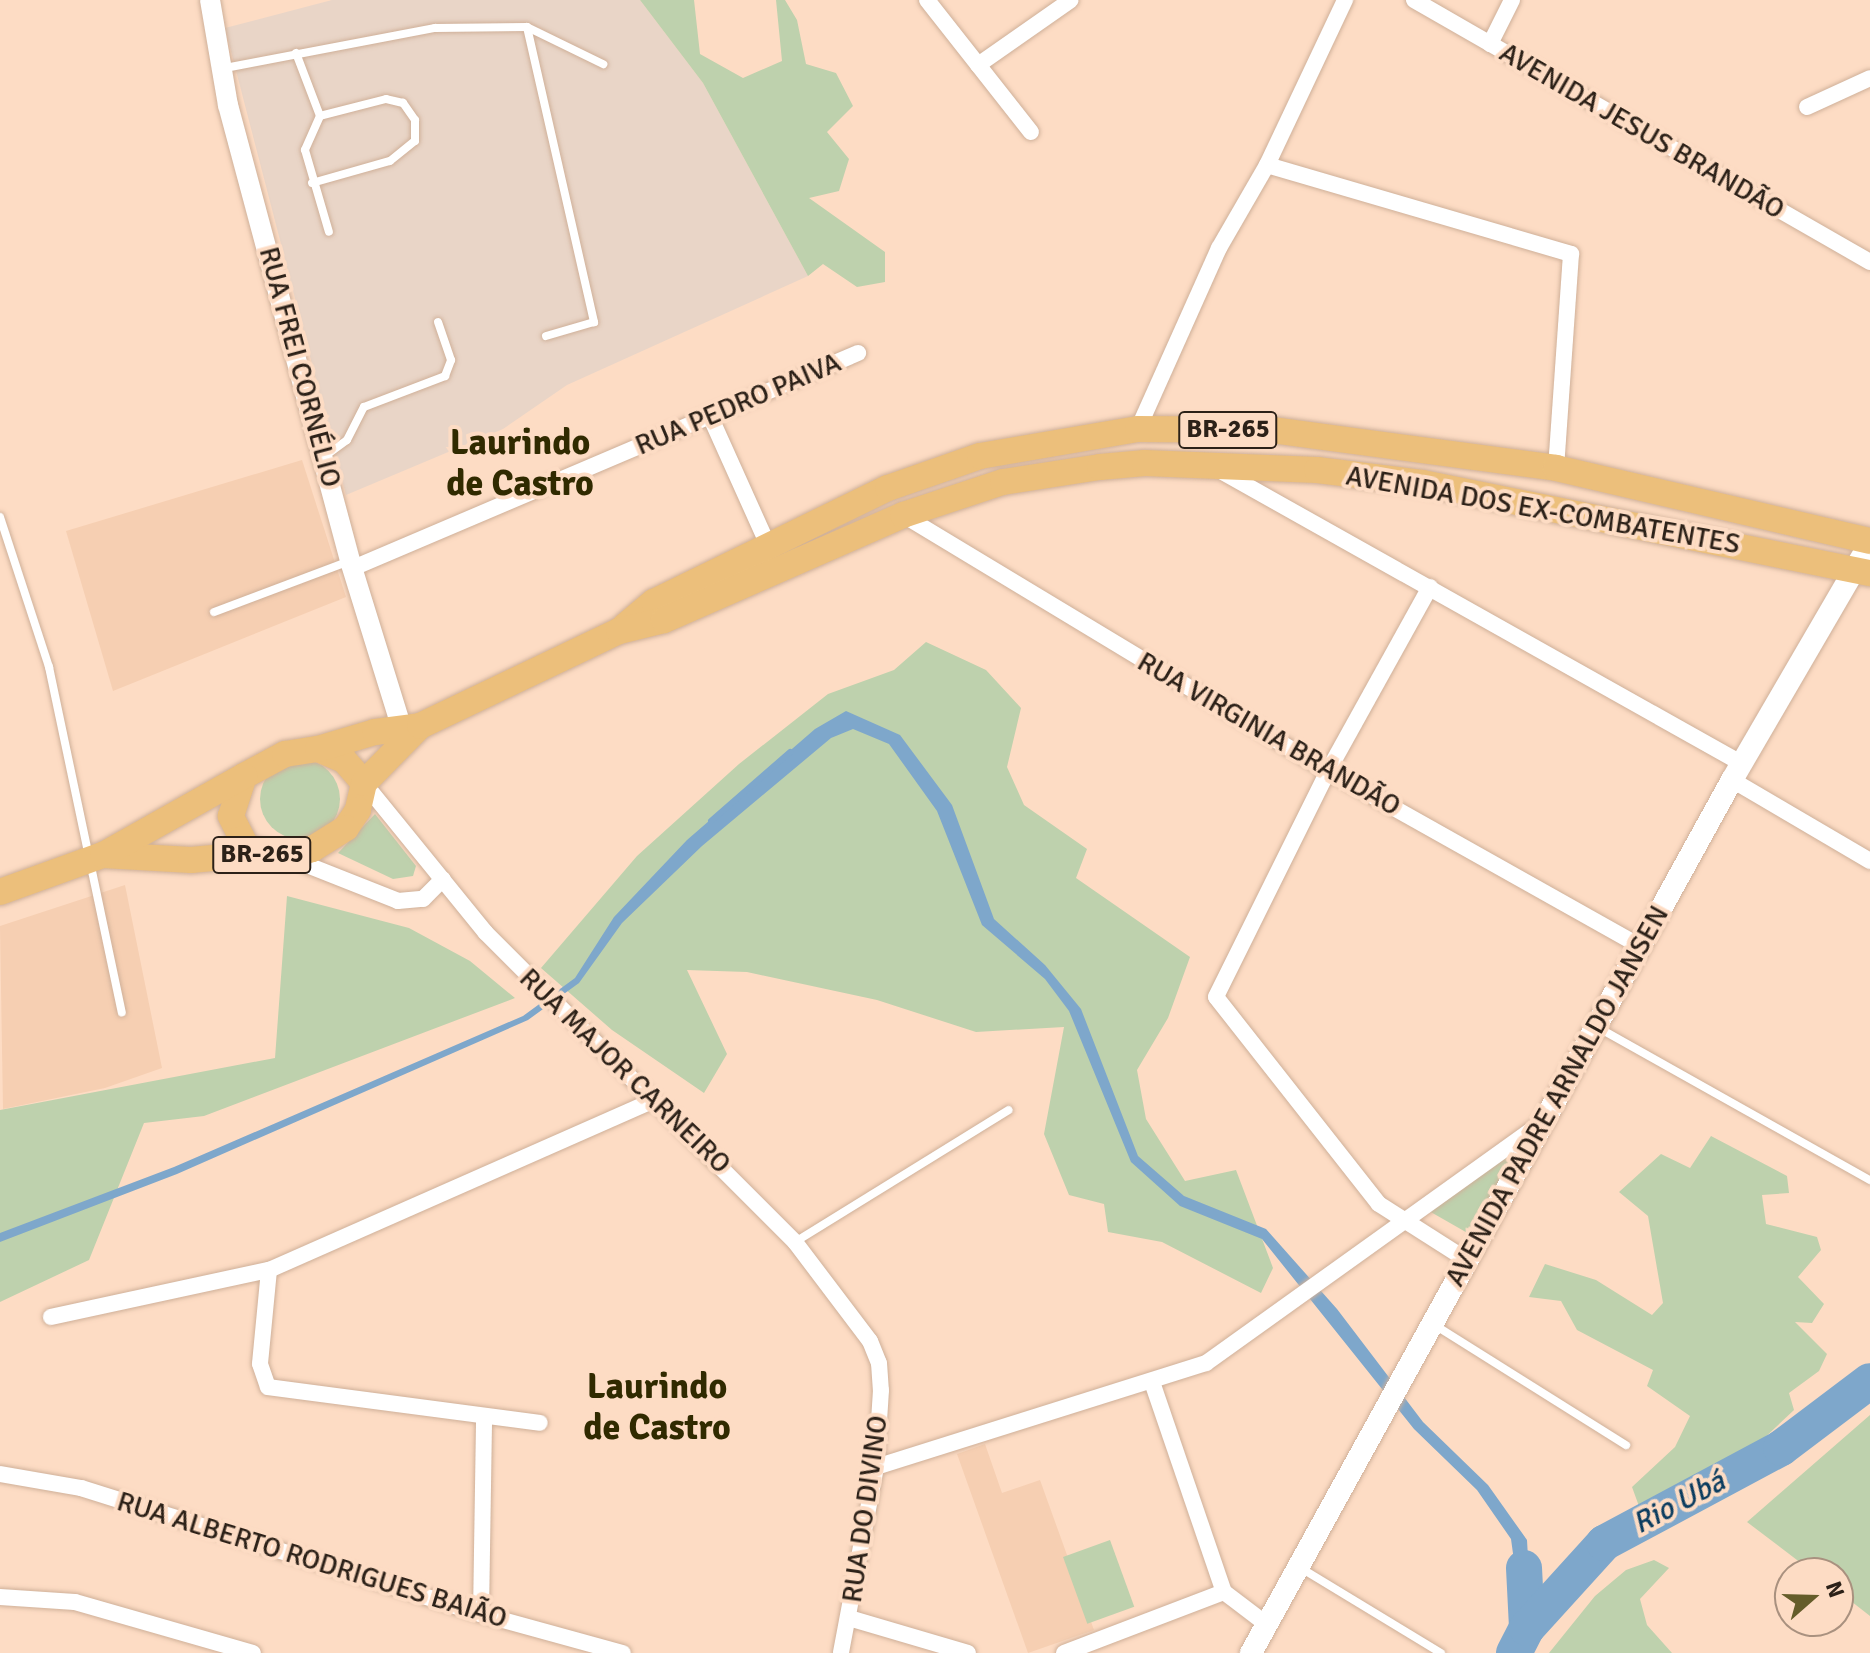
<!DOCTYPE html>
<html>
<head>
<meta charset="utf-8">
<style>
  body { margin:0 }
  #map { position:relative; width:1870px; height:1653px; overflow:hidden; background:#fddcc4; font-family:Signika,sans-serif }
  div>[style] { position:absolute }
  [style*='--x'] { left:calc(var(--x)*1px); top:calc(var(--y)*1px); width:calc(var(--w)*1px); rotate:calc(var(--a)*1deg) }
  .built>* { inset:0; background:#f6cfb2 }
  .medical>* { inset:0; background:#e9d5c7 }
  .green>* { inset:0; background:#bed1ad; transform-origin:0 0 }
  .round { border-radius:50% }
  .water>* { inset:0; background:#7ea7cb }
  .stream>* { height:6px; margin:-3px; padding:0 3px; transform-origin:3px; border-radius:3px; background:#7ea7cb }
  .river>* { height:36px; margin:-18px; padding:0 18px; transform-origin:18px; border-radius:18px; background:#7ea7cb }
  .roads { filter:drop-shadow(0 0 2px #cfb099) drop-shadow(0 0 2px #cfb099) }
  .service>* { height:8px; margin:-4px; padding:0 4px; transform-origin:4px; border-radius:4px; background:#fff }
  .minor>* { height:16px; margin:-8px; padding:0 8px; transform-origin:8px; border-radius:8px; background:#fff }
  .tertiary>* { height:20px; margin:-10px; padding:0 10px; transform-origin:10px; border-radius:10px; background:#fff }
  .secondary>* { height:22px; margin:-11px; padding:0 11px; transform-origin:11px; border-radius:11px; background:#fff }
  .primary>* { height:26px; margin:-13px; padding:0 13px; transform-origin:13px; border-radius:13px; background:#ecbf7b }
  span { translate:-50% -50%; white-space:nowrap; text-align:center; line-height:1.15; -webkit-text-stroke:8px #fddcc4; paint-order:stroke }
  .shield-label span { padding:2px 6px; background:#fddcc4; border:2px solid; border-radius:6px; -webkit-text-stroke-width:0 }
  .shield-label { font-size:26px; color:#2c2118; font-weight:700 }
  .street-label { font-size:28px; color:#2c2118 }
  .water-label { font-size:30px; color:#0b3c5f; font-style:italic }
  .district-label { font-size:36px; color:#302a00; font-weight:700 }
  .north { position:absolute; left:1774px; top:1557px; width:80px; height:80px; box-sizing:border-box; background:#fddcc4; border:2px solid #a9917f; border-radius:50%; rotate:70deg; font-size:22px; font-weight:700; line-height:32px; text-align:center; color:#2c2118 }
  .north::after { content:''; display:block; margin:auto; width:28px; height:36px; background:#655d2a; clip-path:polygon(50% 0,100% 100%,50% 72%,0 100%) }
</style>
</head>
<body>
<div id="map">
  <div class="built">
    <i style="clip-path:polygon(302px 460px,346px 597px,113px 691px,66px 531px)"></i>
    <i style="clip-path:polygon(125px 885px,162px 1068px,105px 1088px,3px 1109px,0 926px)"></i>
    <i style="clip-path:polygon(985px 1444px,1002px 1493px,1040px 1480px,1094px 1630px,1028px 1653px,957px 1454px)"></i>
  </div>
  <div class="medical">
    <i style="clip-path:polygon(332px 0,640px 0,703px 83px,808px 276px,567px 385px,503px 429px,346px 495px,225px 28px)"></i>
  </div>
  <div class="green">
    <i style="clip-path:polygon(640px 0,694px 0,700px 54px,743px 78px,782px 61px,776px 0,785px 0,797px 20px,806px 64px,836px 73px,853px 106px,827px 132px,849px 159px,839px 191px,809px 198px,885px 252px,885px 282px,857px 287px,823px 264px,808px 276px,703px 83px)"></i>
    <i style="clip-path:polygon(926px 642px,986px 670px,1021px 708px,1007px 767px,1024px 805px,1087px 849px,1076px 878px,1190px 957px,1168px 1018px,1137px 1070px,1146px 1119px,1185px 1181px,1236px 1170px,1273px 1268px,1261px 1293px,1162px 1242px,1108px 1232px,1104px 1204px,1069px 1195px,1044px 1134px,1064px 1027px,976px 1032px,877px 1000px,747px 972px,687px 970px,727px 1054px,704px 1093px,612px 1030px,541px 968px,637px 856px,739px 764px,828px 694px,894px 670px)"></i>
    <i class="round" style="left:260px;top:759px;width:80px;height:80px"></i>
    <i style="clip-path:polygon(375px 814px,416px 866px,413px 876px,393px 879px,338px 853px)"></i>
    <i style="clip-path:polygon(287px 896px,409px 928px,470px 961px,515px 998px,204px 1116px,144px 1123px,89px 1260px,0 1302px,0 1110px,275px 1058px)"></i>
    <i style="clip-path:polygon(1711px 1136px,1787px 1176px,1789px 1193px,1762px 1195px,1766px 1224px,1817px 1237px,1821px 1250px,1798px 1277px,1824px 1304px,1812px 1323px,1795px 1322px,1827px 1354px,1819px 1371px,1789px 1393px,1794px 1410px,1712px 1487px,1640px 1509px,1632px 1487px,1675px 1447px,1690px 1416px,1647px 1386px,1653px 1370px,1577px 1330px,1561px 1301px,1529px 1297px,1545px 1264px,1596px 1280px,1652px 1315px,1663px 1303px,1648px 1216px,1619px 1192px,1661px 1154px,1690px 1168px)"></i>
    <i style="clip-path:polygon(1503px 1156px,1511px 1161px,1471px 1235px,1429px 1211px)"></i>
    <i style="clip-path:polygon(1870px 1415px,1870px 1616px,1838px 1591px,1838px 1573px,1814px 1573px,1747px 1522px)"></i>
    <i style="left:1110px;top:1540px;width:71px;height:50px;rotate:70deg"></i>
    <i style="clip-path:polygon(1654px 1560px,1669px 1568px,1640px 1599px,1647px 1625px,1672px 1653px,1549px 1653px,1595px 1596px,1626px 1570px)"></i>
  </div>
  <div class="water">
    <i style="clip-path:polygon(846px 711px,900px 735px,952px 805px,994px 919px,1045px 965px,1081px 1009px,1138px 1156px,1184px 1196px,1266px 1229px,1337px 1309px,1423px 1422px,1488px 1485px,1527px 1540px,1531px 1610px,1522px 1619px,1511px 1539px,1477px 1490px,1414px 1429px,1262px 1239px,1180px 1206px,1131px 1162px,1069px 1011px,1045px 979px,982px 925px,937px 811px,889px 744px,853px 729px,831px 738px,702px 846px,622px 923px,579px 983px,528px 1020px,177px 1174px,0 1242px,0 1233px,174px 1167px,523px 1016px,575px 978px,614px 917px,687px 840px,815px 729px)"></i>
  </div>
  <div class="stream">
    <i style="--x:711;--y:821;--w:105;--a:-41.1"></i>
  </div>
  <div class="river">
    <i style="--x:1524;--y:1568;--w:60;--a:87.1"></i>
    <i style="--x:1514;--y:1653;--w:28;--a:-63"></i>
    <i style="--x:1527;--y:1628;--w:115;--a:-47.8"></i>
    <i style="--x:1604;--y:1543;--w:201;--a:-28.2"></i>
    <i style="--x:1781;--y:1448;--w:111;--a:-37"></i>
  </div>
  <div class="roads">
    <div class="service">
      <i style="--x:527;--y:27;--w:303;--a:77.2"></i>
      <i style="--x:594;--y:322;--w:50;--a:163.7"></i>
      <i style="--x:296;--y:53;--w:67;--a:69.1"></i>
      <i style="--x:320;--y:116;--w:37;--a:114"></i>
      <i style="--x:305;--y:150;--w:85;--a:73.7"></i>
      <i style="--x:225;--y:68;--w:214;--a:-10.8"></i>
      <i style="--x:435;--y:28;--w:92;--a:-0.6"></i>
      <i style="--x:527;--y:27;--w:85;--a:26"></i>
      <i style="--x:312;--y:183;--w:81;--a:-15.8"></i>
      <i style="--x:390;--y:161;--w:32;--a:-39"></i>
      <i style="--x:415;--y:141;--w:21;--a:-90"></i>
      <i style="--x:415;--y:120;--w:21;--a:-125"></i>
      <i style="--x:403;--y:103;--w:17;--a:-167"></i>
      <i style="--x:386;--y:99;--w:68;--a:165.6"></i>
      <i style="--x:325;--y:456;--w:27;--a:-36"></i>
      <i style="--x:347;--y:440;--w:37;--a:-63"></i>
      <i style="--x:364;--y:407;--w:87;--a:-20.9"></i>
      <i style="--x:445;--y:376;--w:17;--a:-69"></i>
      <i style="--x:451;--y:360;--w:40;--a:-108.9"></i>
      <i style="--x:0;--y:517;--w:158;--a:71.9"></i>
      <i style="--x:49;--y:667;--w:353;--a:78.1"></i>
      <i style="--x:214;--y:612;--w:145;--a:-20.6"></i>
      <i style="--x:1597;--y:1027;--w:313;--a:29.3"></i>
      <i style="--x:795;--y:1242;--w:251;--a:-31.7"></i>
      <i style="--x:1433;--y:1324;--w:228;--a:32.1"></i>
      <i style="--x:1299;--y:1567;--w:166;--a:31.2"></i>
    </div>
    <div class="minor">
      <i style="--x:927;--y:0;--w:168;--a:51.8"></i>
      <i style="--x:1414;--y:0;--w:526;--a:29.88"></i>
      <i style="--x:1490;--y:44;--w:49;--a:-63.4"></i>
      <i style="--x:978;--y:65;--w:113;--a:-35"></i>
      <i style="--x:1807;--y:107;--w:69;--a:-24.7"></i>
      <i style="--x:1267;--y:165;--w:317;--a:16.3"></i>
      <i style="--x:1571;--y:254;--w:215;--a:94"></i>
      <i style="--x:710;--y:416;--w:139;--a:65.8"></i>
      <i style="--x:1138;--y:429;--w:198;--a:-65.9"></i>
      <i style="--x:1219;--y:248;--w:96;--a:-60"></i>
      <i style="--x:1267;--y:165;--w:183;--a:-64.7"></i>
      <i style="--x:1219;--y:470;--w:599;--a:29.31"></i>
      <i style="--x:903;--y:515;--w:496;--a:31.1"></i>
      <i style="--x:1328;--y:771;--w:358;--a:29.3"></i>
      <i style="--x:353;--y:568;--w:549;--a:-23.06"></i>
      <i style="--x:1430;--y:587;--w:210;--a:119"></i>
      <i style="--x:1328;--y:771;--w:252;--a:116.4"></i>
      <i style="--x:1216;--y:997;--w:263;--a:51.8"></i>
      <i style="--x:1379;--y:1204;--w:104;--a:32.5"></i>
      <i style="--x:1732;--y:780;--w:160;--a:30.4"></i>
      <i style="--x:364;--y:783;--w:193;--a:50.9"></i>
      <i style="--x:486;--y:933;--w:437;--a:45"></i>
      <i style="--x:795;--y:1242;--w:124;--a:52.9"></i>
      <i style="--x:870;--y:1341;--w:24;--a:68"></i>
      <i style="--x:879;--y:1363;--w:27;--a:86"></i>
      <i style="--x:881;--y:1390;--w:77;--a:93.7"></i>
      <i style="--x:876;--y:1467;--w:189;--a:100.7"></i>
      <i style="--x:287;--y:857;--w:119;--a:21.6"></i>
      <i style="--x:398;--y:901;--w:25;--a:-5"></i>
      <i style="--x:423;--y:899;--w:28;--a:-45"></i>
      <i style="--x:269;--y:1270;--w:94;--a:95.5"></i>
      <i style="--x:260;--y:1364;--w:24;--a:71"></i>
      <i style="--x:268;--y:1387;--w:274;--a:7.5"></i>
      <i style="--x:51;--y:1317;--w:223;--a:-12.2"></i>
      <i style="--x:269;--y:1270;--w:420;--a:-23.8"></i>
      <i style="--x:1152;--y:1382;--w:222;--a:71.1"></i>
      <i style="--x:876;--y:1467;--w:346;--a:-17.5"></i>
      <i style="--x:1206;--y:1363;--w:412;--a:-35.6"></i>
      <i style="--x:0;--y:1474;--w:82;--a:9.8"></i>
      <i style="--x:81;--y:1488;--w:419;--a:17.5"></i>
      <i style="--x:481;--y:1614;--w:147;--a:15.4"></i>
      <i style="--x:1224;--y:1592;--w:53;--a:37.3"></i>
      <i style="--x:0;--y:1597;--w:75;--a:3.8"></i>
      <i style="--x:75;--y:1602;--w:185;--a:16"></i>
      <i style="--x:481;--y:1614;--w:198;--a:-89.1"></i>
      <i style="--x:849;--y:1618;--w:124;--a:16.4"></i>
      <i style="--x:1064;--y:1653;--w:171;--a:-20.9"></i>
    </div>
    <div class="tertiary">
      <i style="--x:210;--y:0;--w:107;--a:80.3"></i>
      <i style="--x:228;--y:105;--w:472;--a:75"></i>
      <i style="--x:350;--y:561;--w:186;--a:72.8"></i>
    </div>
    <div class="secondary">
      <i style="--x:1251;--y:1653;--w:997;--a:-61.15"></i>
      <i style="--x:1732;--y:780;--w:274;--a:-59.8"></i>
    </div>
    <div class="primary">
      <i style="--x:625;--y:626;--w:38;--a:-40"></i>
      <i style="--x:654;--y:602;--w:260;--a:-26"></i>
      <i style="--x:888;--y:488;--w:97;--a:-19.2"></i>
      <i style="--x:980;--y:456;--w:160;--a:-9.7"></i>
      <i style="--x:1138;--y:429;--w:134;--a:0.4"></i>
      <i style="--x:1272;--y:430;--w:287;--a:7.6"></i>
      <i style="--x:1556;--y:468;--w:322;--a:13.1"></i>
      <i style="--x:318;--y:749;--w:28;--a:23"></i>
      <i style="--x:344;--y:760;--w:30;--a:49"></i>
      <i style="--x:364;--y:783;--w:28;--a:103"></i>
      <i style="--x:358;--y:810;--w:22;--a:124"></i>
      <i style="--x:346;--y:828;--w:40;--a:148"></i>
      <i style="--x:312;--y:849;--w:28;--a:163"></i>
      <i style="--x:285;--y:857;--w:39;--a:-167"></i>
      <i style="--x:247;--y:848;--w:36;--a:-117"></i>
      <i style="--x:231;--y:816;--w:42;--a:-72"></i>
      <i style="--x:244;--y:776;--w:47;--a:-28.2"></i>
      <i style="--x:285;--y:754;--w:33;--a:-9"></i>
      <i style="--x:318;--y:749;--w:59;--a:-16.6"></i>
      <i style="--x:375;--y:732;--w:45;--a:-7.6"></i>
      <i style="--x:364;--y:783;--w:80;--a:-45.5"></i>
      <i style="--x:420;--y:726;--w:221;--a:-25.5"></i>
      <i style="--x:619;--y:631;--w:46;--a:-13.7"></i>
      <i style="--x:664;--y:620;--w:261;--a:-23.7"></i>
      <i style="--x:903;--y:515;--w:105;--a:-18.3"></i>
      <i style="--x:1003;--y:482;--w:98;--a:-8.8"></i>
      <i style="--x:1100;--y:467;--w:45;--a:-5.1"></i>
      <i style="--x:1145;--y:463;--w:172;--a:2.3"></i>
      <i style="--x:1317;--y:470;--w:107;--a:7"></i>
      <i style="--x:1423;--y:483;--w:456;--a:11.4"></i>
      <i style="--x:103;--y:855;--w:88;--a:3.3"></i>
      <i style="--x:191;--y:860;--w:65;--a:-5.3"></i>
      <i style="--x:0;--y:892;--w:109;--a:-19.8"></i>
      <i style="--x:103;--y:855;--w:162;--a:-29.3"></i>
    </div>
  </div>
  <div class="shield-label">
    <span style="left:1228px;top:430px">BR-265</span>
    <span style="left:262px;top:855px">BR-265</span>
  </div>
  <div class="street-label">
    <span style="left:1642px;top:131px;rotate:30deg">AVENIDA JESUS BRANDÃO</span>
    <span style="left:300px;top:367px;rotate:75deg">RUA FREI CORNÉLIO</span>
    <span style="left:738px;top:404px;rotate:-23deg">RUA PEDRO PAIVA</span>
    <span style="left:1543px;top:510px;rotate:10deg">AVENIDA DOS EX-COMBATENTES</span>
    <span style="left:1269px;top:734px;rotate:30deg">RUA VIRGINIA BRANDÃO</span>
    <span style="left:625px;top:1071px;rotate:44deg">RUA MAJOR CARNEIRO</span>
    <span style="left:1557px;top:1096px;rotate:-61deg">AVENIDA PADRE ARNALDO JANSEN</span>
    <span style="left:865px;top:1509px;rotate:-82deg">RUA DO DIVINO</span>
    <span style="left:312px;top:1560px;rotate:17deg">RUA ALBERTO RODRIGUES BAIÃO</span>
  </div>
  <div class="water-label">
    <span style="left:1679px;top:1503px;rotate:-28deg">Rio Ubá</span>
  </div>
  <div class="district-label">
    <span style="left:520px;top:463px">Laurindo<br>de Castro</span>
    <span style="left:657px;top:1407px">Laurindo<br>de Castro</span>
  </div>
  <div class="north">N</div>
</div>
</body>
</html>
